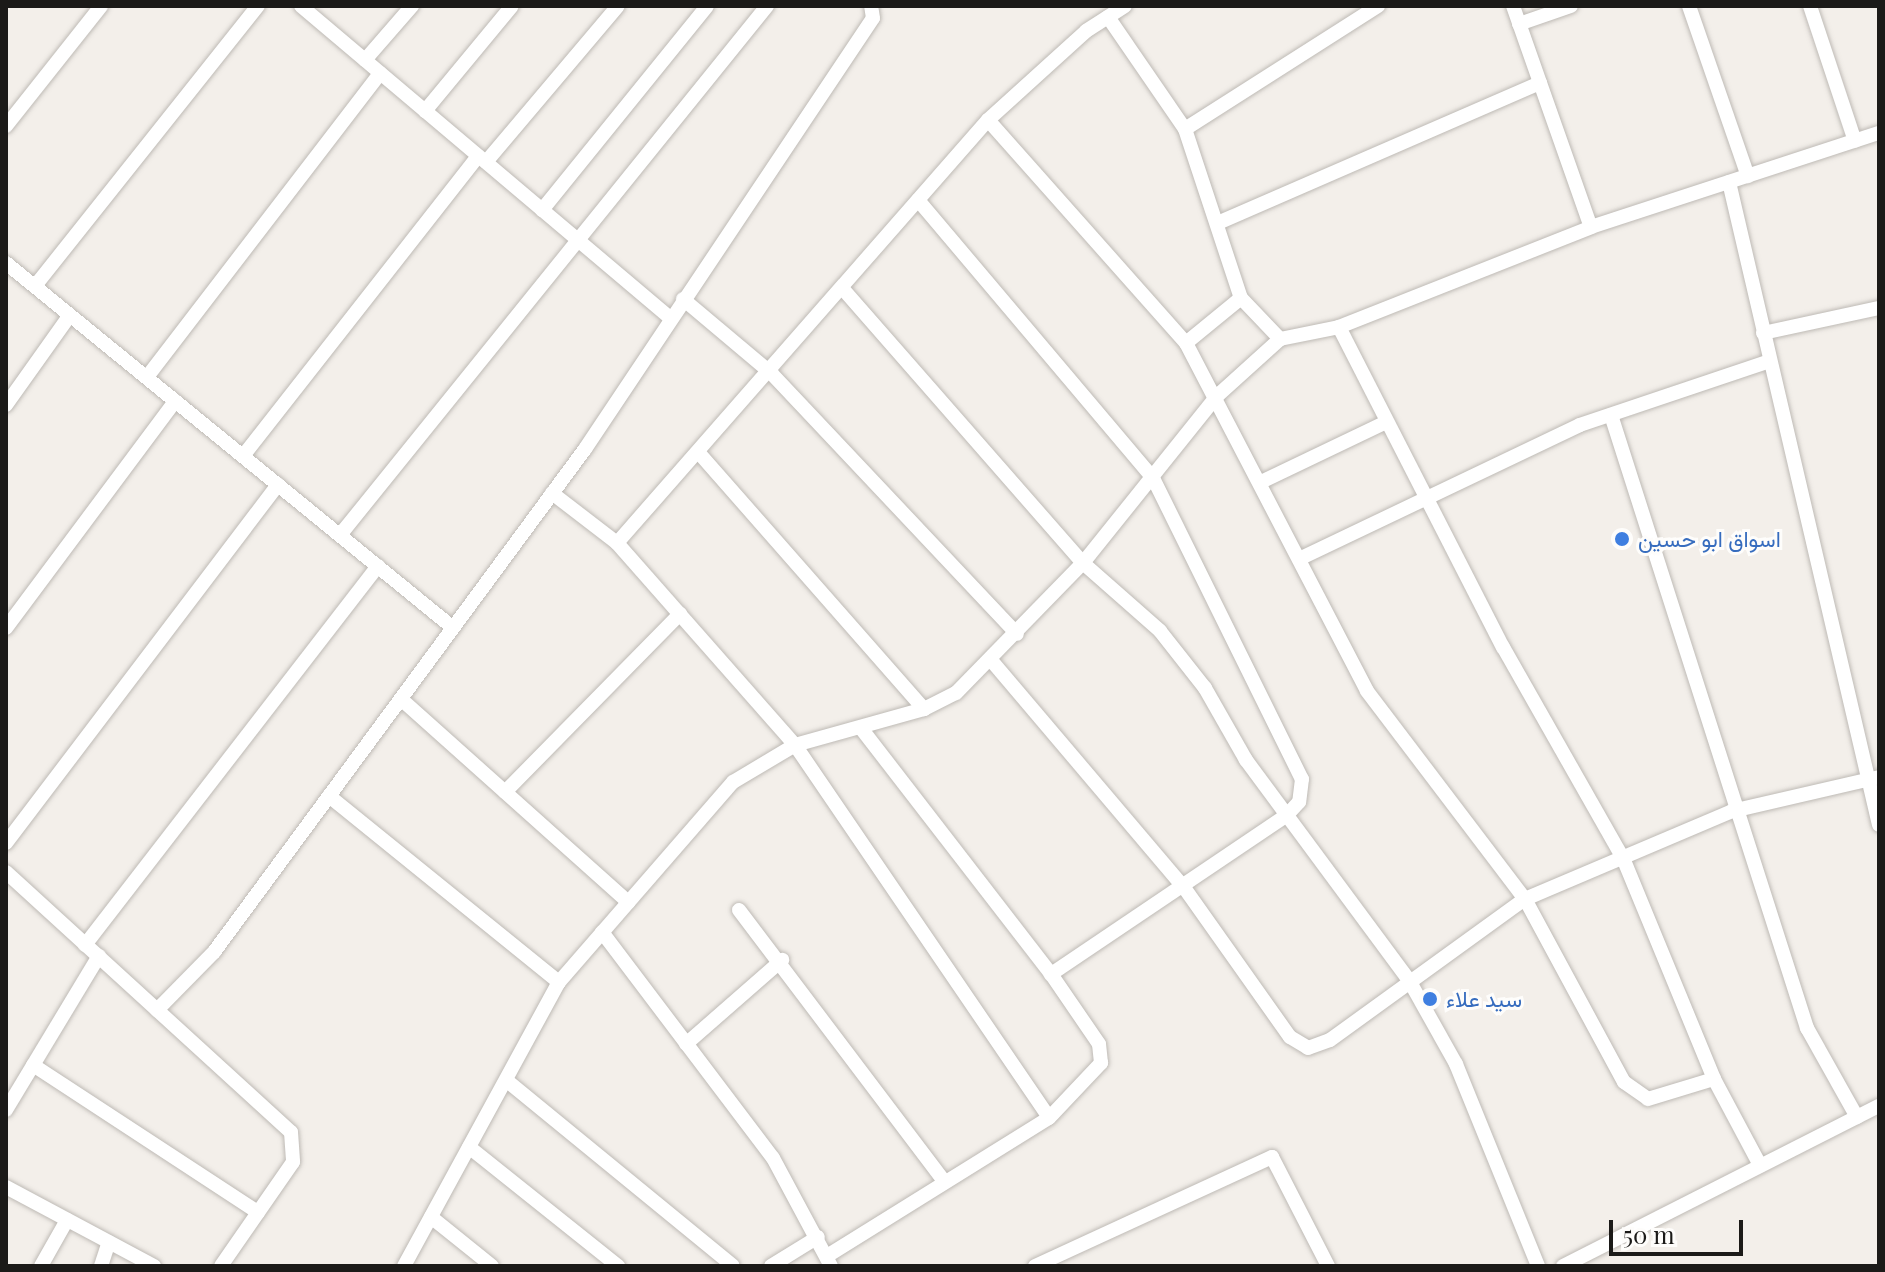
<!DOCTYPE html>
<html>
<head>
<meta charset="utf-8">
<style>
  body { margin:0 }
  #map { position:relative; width:1885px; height:1272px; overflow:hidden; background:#f3efea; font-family:"Playfair Display",Vazirmatn,serif }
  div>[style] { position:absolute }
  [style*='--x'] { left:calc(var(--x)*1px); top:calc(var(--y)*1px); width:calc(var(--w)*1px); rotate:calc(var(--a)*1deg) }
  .roads { filter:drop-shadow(0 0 2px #bebab5) drop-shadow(0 0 2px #bebab5) }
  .street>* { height:14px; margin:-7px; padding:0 7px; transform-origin:7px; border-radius:7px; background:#fff }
  .dots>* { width:22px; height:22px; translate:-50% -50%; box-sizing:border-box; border:4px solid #fefdfb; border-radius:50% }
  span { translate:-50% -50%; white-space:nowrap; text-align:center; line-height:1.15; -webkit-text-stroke:6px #fefdfb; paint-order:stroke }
  .shop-label { font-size:22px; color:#366cbe }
  .left { translate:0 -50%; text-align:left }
  .frame { position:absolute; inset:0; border:8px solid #1b1a18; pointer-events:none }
  .scale { position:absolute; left:1609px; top:1220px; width:134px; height:36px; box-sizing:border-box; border:4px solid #1b1a18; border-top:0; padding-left:10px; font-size:24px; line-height:28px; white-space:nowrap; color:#1b1a18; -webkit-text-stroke:6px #fefdfb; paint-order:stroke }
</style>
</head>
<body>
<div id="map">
  <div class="roads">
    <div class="street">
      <i style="--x:301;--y:6;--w:483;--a:40.2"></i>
      <i style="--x:1513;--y:6;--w:234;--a:70.6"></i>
      <i style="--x:1689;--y:6;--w:180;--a:70.9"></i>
      <i style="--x:1810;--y:6;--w:142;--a:71.6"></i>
      <i style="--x:1108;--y:17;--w:136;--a:55.5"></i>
      <i style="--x:1185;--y:129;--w:178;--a:71.7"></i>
      <i style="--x:1241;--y:298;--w:57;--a:46.4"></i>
      <i style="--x:1519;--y:24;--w:55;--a:-19.1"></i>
      <i style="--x:365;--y:60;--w:72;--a:-49"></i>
      <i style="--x:425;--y:111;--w:136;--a:-50.4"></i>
      <i style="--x:988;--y:120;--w:298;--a:48.4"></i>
      <i style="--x:1186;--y:343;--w:392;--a:62.5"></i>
      <i style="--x:1367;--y:691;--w:261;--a:52.8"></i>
      <i style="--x:1525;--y:899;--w:208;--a:61.6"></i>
      <i style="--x:1624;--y:1082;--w:29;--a:35"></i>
      <i style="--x:1648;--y:1099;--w:69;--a:-16.9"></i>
      <i style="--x:6;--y:126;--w:153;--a:-51.6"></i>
      <i style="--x:1185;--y:129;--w:229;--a:-32.5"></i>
      <i style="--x:486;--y:162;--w:204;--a:-49.8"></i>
      <i style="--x:1729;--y:182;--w:660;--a:76.87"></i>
      <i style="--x:918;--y:200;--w:364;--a:49.8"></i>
      <i style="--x:1153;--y:478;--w:336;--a:63.7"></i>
      <i style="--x:1302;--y:779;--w:23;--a:97"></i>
      <i style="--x:1299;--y:802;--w:18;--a:133"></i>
      <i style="--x:1287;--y:815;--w:285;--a:146"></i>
      <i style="--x:542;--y:210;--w:262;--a:-51"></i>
      <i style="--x:1220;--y:222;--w:349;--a:-23.5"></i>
      <i style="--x:6;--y:263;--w:576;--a:39.22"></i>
      <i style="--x:35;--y:286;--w:358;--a:-51.5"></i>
      <i style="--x:843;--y:289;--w:364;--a:48.8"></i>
      <i style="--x:1083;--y:563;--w:103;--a:41.4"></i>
      <i style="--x:1160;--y:631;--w:73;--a:51.7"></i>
      <i style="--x:1205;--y:688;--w:83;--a:60.3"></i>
      <i style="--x:1246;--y:760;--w:276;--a:53.5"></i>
      <i style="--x:1410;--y:982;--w:94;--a:60.7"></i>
      <i style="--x:1456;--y:1064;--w:218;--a:67.9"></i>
      <i style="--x:683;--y:299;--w:116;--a:40.1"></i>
      <i style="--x:772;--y:374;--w:357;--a:46.7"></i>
      <i style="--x:1339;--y:327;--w:360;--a:62.9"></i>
      <i style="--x:1503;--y:647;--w:243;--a:60.4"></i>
      <i style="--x:1623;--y:858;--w:239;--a:67.6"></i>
      <i style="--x:1714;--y:1079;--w:98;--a:61.9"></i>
      <i style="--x:1763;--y:333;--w:119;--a:-12.2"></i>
      <i style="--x:1186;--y:343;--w:71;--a:-39.3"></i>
      <i style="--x:147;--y:377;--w:383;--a:-52.5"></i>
      <i style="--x:6;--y:405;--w:110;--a:-54.6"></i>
      <i style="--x:1611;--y:415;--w:644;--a:72.27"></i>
      <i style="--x:1807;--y:1028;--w:102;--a:60.7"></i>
      <i style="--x:699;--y:453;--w:341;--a:48.7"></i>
      <i style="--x:243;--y:456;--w:381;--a:-51.9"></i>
      <i style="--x:1261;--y:482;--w:139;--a:-25.6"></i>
      <i style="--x:552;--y:493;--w:82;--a:37.6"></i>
      <i style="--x:617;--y:543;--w:269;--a:48.6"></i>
      <i style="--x:795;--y:745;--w:451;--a:55.7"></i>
      <i style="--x:340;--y:535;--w:680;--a:-51.09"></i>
      <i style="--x:617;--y:543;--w:563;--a:-48.75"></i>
      <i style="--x:988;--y:120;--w:132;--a:-42.2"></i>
      <i style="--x:1086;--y:31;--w:46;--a:-32.7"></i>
      <i style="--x:1299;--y:559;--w:311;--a:-25.5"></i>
      <i style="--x:1580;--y:425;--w:200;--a:-18.6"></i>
      <i style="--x:6;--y:628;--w:283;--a:-53.3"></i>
      <i style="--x:991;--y:660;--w:297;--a:49.7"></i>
      <i style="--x:1183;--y:886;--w:185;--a:54.7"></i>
      <i style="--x:1290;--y:1037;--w:21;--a:31"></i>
      <i style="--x:1308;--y:1048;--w:23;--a:-20"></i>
      <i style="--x:1330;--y:1040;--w:241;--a:-35.9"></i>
      <i style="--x:1525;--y:899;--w:225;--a:-23"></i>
      <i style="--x:1732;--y:811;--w:151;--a:-13"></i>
      <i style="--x:401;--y:699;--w:305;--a:41.8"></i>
      <i style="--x:505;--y:792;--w:250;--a:-45.5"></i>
      <i style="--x:329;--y:796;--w:296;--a:39"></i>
      <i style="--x:6;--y:843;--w:450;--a:-52.8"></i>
      <i style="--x:6;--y:872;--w:386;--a:42.4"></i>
      <i style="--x:291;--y:1132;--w:30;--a:86"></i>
      <i style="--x:293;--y:1162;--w:126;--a:124.7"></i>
      <i style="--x:739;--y:910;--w:341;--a:52.9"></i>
      <i style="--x:602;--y:932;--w:283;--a:52.9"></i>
      <i style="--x:773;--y:1158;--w:123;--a:61.8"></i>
      <i style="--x:85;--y:945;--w:479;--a:-52.3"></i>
      <i style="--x:157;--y:1010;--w:81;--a:-45.5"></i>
      <i style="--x:214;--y:952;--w:625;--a:-53.59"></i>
      <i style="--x:585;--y:449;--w:518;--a:-56.25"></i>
      <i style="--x:873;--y:18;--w:12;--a:-99"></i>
      <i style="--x:686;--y:1044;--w:128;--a:-41.2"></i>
      <i style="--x:33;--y:1065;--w:269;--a:33.2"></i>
      <i style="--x:506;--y:1080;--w:293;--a:39.3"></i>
      <i style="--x:6;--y:1110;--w:180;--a:-58.9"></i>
      <i style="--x:469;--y:1147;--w:191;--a:38.6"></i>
      <i style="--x:6;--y:1187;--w:168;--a:28.1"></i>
      <i style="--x:431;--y:1217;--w:78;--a:38.8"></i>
      <i style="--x:827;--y:1256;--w:261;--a:-31.9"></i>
      <i style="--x:1049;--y:1118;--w:76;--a:-46.6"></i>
      <i style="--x:1101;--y:1063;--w:19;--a:-96"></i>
      <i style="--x:1099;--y:1044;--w:85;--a:-124.4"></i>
      <i style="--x:1051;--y:974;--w:311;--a:-127.7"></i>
      <i style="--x:41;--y:1266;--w:53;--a:-60.5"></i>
      <i style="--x:101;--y:1266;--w:25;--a:-72"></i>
      <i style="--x:404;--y:1266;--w:324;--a:-61.4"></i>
      <i style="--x:559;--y:982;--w:265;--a:-49"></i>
      <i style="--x:733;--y:782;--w:72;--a:-30.8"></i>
      <i style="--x:795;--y:745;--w:134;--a:-15.6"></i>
      <i style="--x:924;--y:709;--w:36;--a:-27"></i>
      <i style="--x:956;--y:693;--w:182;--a:-45.7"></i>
      <i style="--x:1083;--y:563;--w:214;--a:-51.3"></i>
      <i style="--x:1217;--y:396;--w:85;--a:-42.1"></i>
      <i style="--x:1280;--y:339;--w:60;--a:-11.5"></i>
      <i style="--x:1339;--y:327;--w:271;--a:-21.6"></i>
      <i style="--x:1591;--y:227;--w:303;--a:-18.1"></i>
      <i style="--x:771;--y:1266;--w:55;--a:-31.7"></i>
      <i style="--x:1035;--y:1266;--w:261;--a:-24.7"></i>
      <i style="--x:1272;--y:1157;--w:123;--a:62.8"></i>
      <i style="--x:1563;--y:1266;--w:354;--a:-26.9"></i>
    </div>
  </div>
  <div class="dots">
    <i style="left:1622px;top:539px;background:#3f7fe0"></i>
    <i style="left:1430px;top:999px;background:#3f7fe0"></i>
  </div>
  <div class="shop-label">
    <span class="left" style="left:1638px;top:539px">اسواق ابو حسين</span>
    <span class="left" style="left:1446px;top:999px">سيد علاء</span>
  </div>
  <div class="frame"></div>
  <div class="scale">50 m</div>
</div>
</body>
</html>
